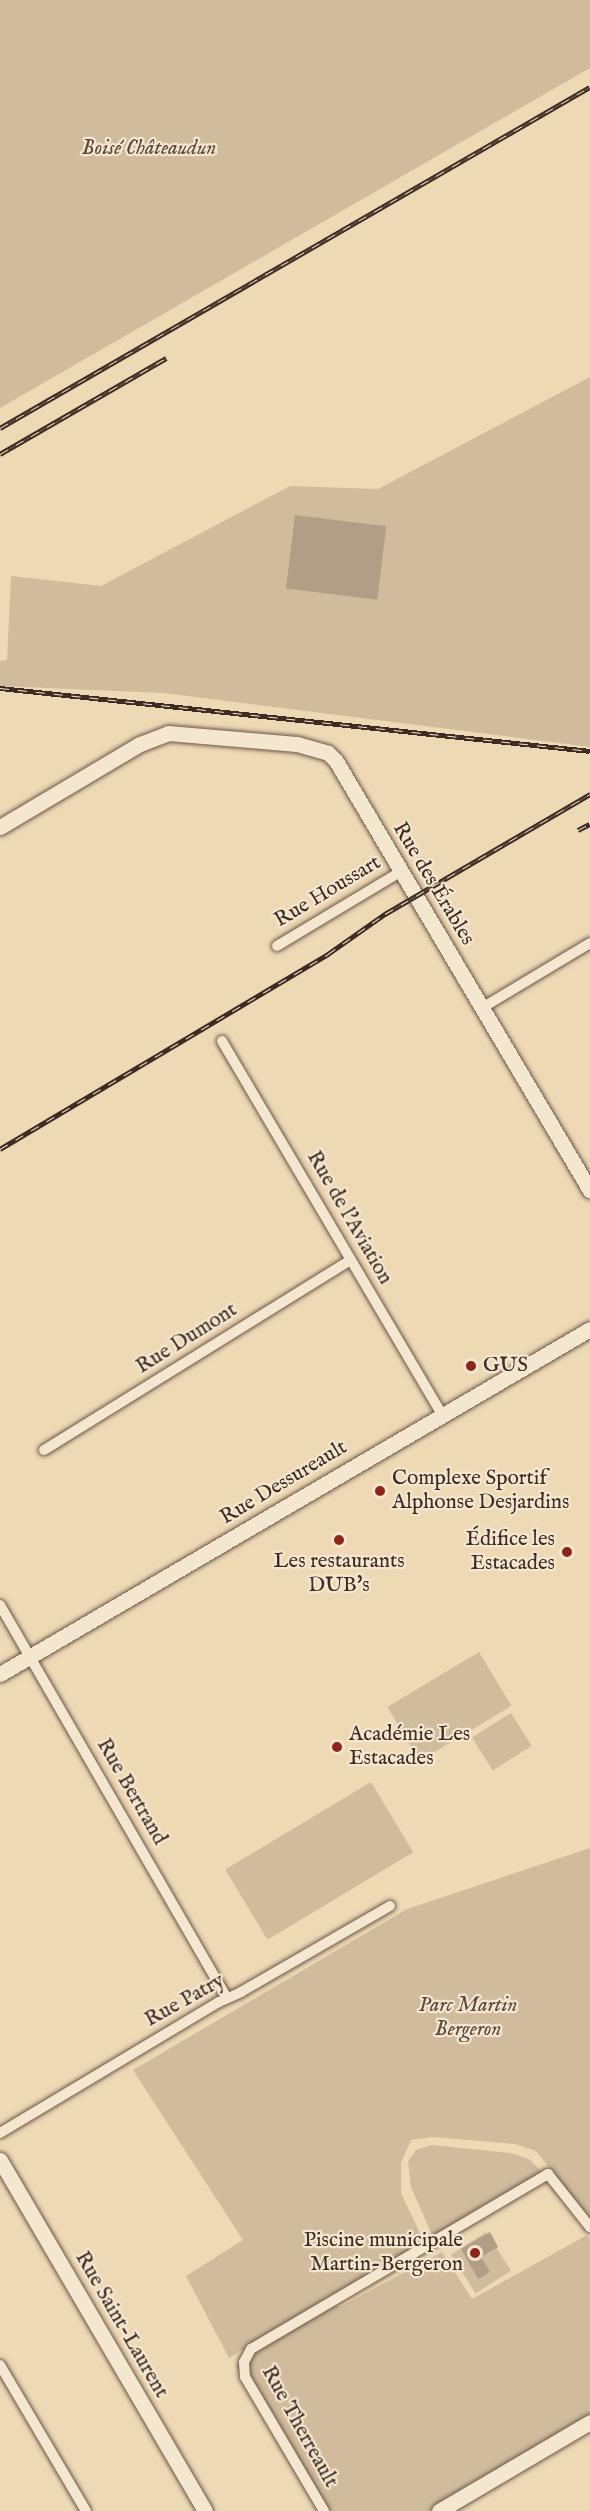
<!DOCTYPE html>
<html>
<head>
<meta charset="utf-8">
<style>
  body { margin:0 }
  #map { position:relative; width:590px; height:2511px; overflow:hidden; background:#eed9b5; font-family:"IM FELL English",serif }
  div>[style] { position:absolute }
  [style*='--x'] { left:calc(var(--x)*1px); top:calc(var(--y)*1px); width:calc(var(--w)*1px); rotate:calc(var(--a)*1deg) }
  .green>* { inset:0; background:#d0bc9c; transform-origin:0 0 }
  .water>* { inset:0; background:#b29e84; transform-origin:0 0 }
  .roads { filter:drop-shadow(0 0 2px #6a5748) drop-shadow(0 0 2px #6a5748) }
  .street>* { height:10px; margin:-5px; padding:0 5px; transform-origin:5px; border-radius:5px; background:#f4e6cf }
  .secondary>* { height:15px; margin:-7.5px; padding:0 7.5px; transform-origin:7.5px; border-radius:7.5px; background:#f4e6cf }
  .rail>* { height:5px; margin-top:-2.5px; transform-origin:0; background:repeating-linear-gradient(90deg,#f4e6cf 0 9px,#3e2c24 0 18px); box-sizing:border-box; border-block:2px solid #3e2c24 }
  .dots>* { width:16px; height:16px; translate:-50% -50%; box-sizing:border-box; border:3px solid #f4e6cf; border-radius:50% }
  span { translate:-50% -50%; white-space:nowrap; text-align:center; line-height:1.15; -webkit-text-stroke:4.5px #f4e6cf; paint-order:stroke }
  .park-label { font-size:21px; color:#5b493c; font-style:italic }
  .street-label { font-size:21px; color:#3e2c24 }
  .poi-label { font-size:21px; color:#3e2c24 }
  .left { translate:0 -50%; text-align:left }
  .right { translate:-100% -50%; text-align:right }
</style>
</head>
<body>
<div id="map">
  <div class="green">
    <i style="clip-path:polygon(0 0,590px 0,590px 68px,0 408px)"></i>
    <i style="clip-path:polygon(590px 377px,590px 747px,164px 693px,0 686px,0 661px,7px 660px,11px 576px,101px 586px,290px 486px,378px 489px)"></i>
    <i style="left:479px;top:1652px;width:63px;height:107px;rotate:59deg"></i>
    <i style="left:511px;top:1713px;width:39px;height:46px;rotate:58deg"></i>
    <i style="left:371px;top:1782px;width:82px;height:170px;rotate:59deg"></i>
    <i style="clip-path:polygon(590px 1848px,590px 2219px,536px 2151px,515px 2144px,432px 2137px,411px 2140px,401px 2163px,401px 2193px,427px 2248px,327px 2303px,340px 2307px,442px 2252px,472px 2299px,587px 2235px,590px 2239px,590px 2422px,437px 2511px,330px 2511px,323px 2499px,318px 2501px,235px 2365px,247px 2362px,260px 2339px,229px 2358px,186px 2276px,243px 2240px,133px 2070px,407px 1909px)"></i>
    <i style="clip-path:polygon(432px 2145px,510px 2153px,529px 2159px,547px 2177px,437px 2246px,411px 2187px,408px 2161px,416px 2150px)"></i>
    <i style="left:486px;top:2232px;width:46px;height:42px;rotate:57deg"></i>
  </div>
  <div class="water">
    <i style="left:295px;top:515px;width:92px;height:74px;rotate:7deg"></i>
    <i style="clip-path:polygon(490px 2232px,498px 2247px,481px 2257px,490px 2272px,478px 2279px,461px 2249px)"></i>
  </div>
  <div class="roads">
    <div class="street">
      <i style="--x:277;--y:946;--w:144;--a:-31"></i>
      <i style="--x:482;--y:1008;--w:126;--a:-31"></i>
      <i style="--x:222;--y:1041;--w:434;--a:59.5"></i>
      <i style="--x:44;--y:1450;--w:360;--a:-31.8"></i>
      <i style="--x:0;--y:1605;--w:454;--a:60"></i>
      <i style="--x:0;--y:2133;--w:255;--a:-30.9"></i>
      <i style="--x:219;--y:2002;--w:24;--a:-24"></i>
      <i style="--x:241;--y:1992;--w:172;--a:-30"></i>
      <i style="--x:0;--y:2365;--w:169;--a:59.5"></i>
      <i style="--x:324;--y:2511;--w:156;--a:-120.5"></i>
      <i style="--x:245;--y:2377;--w:15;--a:-94"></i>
      <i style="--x:244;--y:2362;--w:15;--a:-62"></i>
      <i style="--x:251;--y:2349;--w:345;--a:-30.5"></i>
      <i style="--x:548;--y:2174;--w:68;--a:51.6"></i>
    </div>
    <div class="secondary">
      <i style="--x:0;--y:827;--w:163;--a:-30.7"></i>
      <i style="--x:140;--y:744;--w:30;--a:-21"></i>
      <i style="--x:168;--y:733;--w:129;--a:4.9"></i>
      <i style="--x:297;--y:744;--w:32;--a:16"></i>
      <i style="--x:328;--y:753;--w:11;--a:45"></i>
      <i style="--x:336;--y:761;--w:499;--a:59.4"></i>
      <i style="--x:0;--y:1674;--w:683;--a:-30.32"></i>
      <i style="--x:0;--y:2160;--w:406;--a:59.7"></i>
      <i style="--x:439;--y:2511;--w:175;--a:-30.5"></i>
    </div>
  </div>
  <div class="rail">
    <i style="--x:0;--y:428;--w:681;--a:-30.03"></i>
    <i style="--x:0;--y:454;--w:192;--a:-30"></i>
    <i style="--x:0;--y:688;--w:593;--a:6.09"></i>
    <i style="--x:578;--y:830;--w:13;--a:-27"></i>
    <i style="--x:0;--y:1149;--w:382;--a:-30.7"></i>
    <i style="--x:328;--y:954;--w:70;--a:-35.1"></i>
    <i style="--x:385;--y:914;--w:238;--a:-30.3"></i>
  </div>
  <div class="dots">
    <i style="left:471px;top:1366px;background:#8f2418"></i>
    <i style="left:380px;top:1491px;background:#8f2418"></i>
    <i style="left:339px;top:1540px;background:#8f2418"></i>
    <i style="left:567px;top:1552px;background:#8f2418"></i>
    <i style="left:337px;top:1747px;background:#8f2418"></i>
    <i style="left:475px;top:2253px;background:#8f2418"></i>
  </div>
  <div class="park-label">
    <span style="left:149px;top:149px">Boisé Châteaudun</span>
    <span style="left:468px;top:2018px">Parc Martin<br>Bergeron</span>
  </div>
  <div class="street-label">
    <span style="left:433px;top:884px;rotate:59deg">Rue des Érables</span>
    <span style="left:328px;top:892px;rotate:-31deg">Rue Houssart</span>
    <span style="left:349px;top:1218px;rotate:60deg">Rue de l'Aviation</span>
    <span style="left:187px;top:1339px;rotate:-32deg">Rue Dumont</span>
    <span style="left:284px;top:1483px;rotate:-31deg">Rue Dessureault</span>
    <span style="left:131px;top:1792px;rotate:60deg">Rue Bertrand</span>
    <span style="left:185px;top:2001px;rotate:-29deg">Rue Patry</span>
    <span style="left:121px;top:2325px;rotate:60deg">Rue Saint-Laurent</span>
    <span style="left:299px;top:2427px;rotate:61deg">Rue Therreault</span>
  </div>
  <div class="poi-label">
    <span class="left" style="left:483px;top:1366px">GUS</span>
    <span class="left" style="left:392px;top:1491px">Complexe Sportif<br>Alphonse Desjardins</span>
    <span class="right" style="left:555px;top:1552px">Édifice les<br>Estacades</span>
    <span style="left:339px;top:1574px">Les restaurants<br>DUB's</span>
    <span class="left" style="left:349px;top:1747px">Académie Les<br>Estacades</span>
    <span class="right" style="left:463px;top:2253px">Piscine municipale<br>Martin-Bergeron</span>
  </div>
</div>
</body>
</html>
